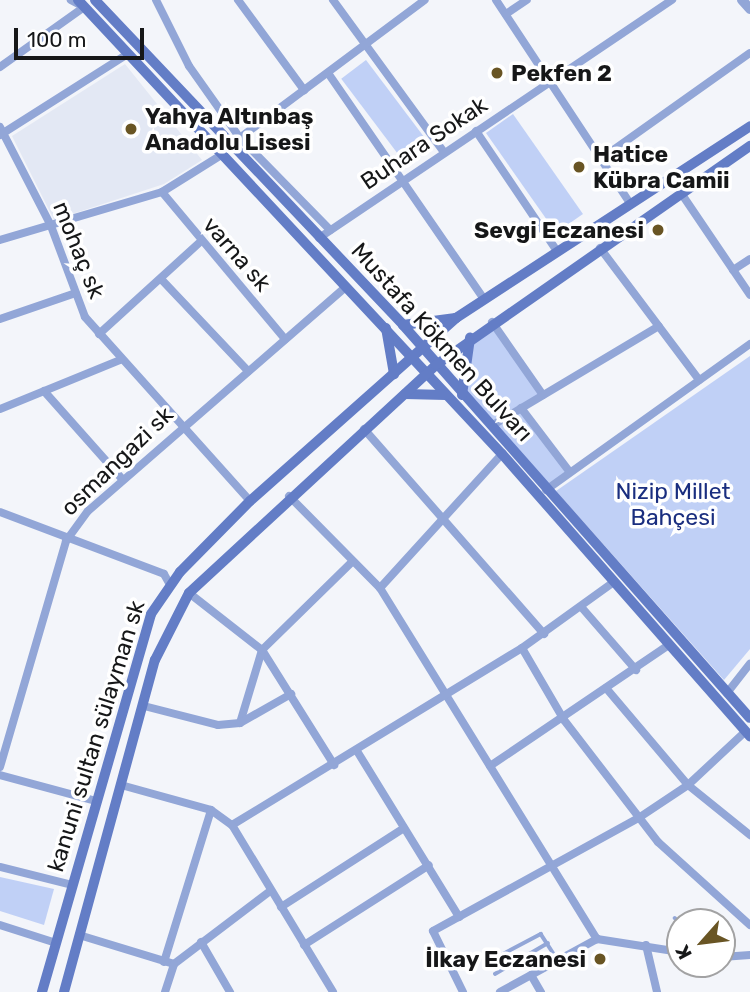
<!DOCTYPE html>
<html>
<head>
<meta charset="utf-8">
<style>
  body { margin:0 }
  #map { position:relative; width:750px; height:992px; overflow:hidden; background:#f3f5fa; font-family:Rubik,sans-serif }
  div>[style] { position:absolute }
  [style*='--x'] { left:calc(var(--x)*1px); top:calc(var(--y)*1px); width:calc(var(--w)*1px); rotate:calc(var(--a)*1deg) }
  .built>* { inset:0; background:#e3e8f4 }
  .green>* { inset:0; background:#c0d0f6; transform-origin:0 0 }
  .service>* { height:3.5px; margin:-1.75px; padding:0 1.75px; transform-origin:1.75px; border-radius:1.75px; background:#92a6d7 }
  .minor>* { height:8px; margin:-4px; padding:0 4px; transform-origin:4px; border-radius:4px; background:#92a6d7 }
  .tertiary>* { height:10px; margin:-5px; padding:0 5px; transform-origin:5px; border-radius:5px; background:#92a6d7 }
  .secondary>* { height:10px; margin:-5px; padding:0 5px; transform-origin:5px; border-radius:5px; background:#637dc6 }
  .dots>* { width:19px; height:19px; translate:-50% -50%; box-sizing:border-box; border:4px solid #fff; border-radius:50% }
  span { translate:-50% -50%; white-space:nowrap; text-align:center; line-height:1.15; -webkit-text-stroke:7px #fff; paint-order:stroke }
  .poi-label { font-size:23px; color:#161718; font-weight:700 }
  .left { translate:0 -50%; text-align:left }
  .right { translate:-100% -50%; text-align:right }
  .street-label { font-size:23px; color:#161718 }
  .park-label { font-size:23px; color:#1a2e7f }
  .north { position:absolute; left:666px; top:908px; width:70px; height:70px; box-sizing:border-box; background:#fff; border:2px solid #a2a2a3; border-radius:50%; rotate:242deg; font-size:19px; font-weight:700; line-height:28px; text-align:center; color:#161718 }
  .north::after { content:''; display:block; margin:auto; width:24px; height:32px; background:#695524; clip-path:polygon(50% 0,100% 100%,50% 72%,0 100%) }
  .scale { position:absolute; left:14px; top:28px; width:130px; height:32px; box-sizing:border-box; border:4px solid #161718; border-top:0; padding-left:9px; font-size:21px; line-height:24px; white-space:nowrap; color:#161718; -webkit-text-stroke:5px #fff; paint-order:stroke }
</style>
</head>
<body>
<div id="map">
  <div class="built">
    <i style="clip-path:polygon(125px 64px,202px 160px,164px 184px,54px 220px,12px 136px)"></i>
  </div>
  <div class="green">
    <i style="left:366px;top:60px;width:109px;height:31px;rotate:53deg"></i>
    <i style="left:513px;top:114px;width:122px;height:33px;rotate:55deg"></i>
    <i style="clip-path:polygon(492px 322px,543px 395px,522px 408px,569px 471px,546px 490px,467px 401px,470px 338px)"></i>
    <i style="clip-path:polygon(750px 356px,750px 649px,724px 680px,556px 491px)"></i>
    <i style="clip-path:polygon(0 877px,54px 889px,44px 925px,0 911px)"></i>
  </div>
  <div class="service">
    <i style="--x:675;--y:918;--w:7;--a:45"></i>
    <i style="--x:486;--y:963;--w:62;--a:-27.8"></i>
    <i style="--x:541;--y:934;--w:30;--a:57"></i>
    <i style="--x:495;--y:974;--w:61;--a:-30.3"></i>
  </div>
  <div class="minor">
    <i style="--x:156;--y:0;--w:74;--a:63.4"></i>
    <i style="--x:189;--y:66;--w:88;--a:54.7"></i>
    <i style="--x:240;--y:138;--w:129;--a:45.6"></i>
    <i style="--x:238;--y:0;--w:112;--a:53.7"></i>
    <i style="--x:333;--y:0;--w:187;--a:53.9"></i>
    <i style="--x:496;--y:0;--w:243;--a:56.6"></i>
    <i style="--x:506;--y:14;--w:25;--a:-34"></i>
    <i style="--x:0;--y:67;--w:103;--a:-35.5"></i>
    <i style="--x:84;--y:7;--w:15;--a:-152"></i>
    <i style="--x:328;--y:73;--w:275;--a:55.4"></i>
    <i style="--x:0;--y:127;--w:111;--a:62.7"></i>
    <i style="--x:51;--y:226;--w:97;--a:69.5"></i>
    <i style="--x:85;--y:317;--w:247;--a:48.1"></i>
    <i style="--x:476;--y:131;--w:145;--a:56"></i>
    <i style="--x:0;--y:135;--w:149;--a:-32.4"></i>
    <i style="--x:237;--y:140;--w:234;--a:-36.7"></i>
    <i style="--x:602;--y:158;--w:181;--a:-35.4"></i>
    <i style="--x:162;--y:192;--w:192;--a:50.1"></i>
    <i style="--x:681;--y:193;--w:123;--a:55.9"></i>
    <i style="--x:319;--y:238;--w:426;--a:-34"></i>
    <i style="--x:0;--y:240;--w:169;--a:-16.5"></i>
    <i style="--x:162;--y:192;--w:72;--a:-31.9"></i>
    <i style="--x:600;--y:248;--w:165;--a:53.1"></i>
    <i style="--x:733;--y:270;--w:20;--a:-33"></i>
    <i style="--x:161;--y:279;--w:127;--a:46.6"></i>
    <i style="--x:0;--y:319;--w:80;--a:-18.9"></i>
    <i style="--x:492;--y:322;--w:89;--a:55.1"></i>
    <i style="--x:99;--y:334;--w:135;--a:-42.3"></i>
    <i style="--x:44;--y:391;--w:118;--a:48.4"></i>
    <i style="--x:521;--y:408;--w:79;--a:52.7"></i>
    <i style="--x:0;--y:409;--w:130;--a:-22.2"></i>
    <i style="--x:493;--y:425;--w:193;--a:-30.8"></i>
    <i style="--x:364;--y:429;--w:273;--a:48.7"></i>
    <i style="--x:546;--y:490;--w:251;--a:-35.6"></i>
    <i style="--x:289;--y:496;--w:129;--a:45.3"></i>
    <i style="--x:380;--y:588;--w:413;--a:58.3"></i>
    <i style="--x:0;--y:512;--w:175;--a:20.7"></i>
    <i style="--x:164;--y:574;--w:13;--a:61"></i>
    <i style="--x:380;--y:588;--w:181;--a:-47.7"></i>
    <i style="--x:189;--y:593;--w:93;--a:38"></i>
    <i style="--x:262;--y:650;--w:136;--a:57.9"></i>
    <i style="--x:583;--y:609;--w:81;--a:49"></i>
    <i style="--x:522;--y:648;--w:83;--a:59.7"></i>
    <i style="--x:564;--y:720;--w:154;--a:52.4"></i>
    <i style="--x:658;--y:842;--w:124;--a:42.1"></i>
    <i style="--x:606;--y:688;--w:127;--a:49.8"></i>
    <i style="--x:688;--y:785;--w:80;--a:38.9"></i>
    <i style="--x:727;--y:693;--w:37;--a:-52"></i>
    <i style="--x:144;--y:706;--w:76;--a:14.4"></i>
    <i style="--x:218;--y:725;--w:22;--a:-5"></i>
    <i style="--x:240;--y:723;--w:76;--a:-73.2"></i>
    <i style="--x:262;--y:650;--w:127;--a:-44.4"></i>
    <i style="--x:240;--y:723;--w:59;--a:-29.6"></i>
    <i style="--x:357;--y:751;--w:195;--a:58.4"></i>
    <i style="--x:490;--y:766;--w:216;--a:-34.1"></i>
    <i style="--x:0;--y:767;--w:235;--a:-73.7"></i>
    <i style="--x:66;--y:541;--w:37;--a:-54"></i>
    <i style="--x:88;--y:511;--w:342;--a:-41"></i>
    <i style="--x:0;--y:775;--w:99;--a:15.2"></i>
    <i style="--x:121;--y:785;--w:93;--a:15.5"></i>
    <i style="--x:211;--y:810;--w:26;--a:36"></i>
    <i style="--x:232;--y:825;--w:340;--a:-31.4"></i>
    <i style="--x:522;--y:648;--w:113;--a:-35.7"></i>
    <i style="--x:232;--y:825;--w:195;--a:58.8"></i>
    <i style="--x:0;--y:867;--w:74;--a:14"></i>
    <i style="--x:281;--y:907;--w:146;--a:-32.7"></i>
    <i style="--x:0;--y:925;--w:59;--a:17.8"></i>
    <i style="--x:79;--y:935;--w:99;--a:17"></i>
    <i style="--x:174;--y:964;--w:121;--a:-37.2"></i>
    <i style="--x:201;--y:942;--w:58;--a:59.9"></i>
    <i style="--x:304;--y:945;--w:148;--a:-32.6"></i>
    <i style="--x:646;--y:945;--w:48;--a:76.8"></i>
    <i style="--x:722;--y:957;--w:28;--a:-4"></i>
    <i style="--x:164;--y:962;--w:159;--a:-72.8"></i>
    <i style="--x:531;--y:975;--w:20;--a:60"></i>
    <i style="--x:165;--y:992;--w:29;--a:-72"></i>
    <i style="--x:463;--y:992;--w:68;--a:-116.2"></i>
    <i style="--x:433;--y:931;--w:236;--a:-28.8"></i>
    <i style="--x:640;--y:817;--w:58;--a:-33.7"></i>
    <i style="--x:688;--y:785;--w:79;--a:-43"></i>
    <i style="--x:500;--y:992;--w:111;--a:-28.7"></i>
    <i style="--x:597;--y:939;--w:84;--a:8.9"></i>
  </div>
  <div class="tertiary">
    <i style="--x:742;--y:0;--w:12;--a:48"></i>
  </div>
  <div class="secondary">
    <i style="--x:78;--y:0;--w:621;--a:46.96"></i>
    <i style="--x:502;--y:454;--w:376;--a:48.7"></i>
    <i style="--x:95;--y:0;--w:448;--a:46.5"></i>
    <i style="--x:403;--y:325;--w:524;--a:48.56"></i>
    <i style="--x:403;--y:325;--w:53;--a:-7.5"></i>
    <i style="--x:386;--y:328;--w:47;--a:80.1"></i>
    <i style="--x:405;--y:394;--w:41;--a:1.4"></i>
    <i style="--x:462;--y:395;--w:58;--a:-82"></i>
    <i style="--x:42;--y:992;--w:393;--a:-73.9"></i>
    <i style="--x:151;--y:614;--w:51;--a:-55.4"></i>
    <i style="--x:180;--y:572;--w:100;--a:-45.4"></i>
    <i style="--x:250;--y:501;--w:276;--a:-41.6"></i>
    <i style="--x:456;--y:318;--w:351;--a:-33.1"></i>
    <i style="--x:64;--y:992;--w:344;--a:-74.7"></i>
    <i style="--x:155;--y:660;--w:75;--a:-63.1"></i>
    <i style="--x:189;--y:593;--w:336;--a:-42.7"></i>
    <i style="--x:436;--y:365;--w:383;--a:-34.9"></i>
  </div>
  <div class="dots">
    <i style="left:497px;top:73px;background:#695524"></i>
    <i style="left:131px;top:129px;background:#695524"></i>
    <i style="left:579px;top:167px;background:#695524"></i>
    <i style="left:658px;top:230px;background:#695524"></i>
    <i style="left:600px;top:959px;background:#695524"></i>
  </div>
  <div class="poi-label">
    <span class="left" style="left:511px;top:73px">Pekfen 2</span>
    <span class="left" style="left:145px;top:129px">Yahya Altınbaş<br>Anadolu Lisesi</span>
    <span class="left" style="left:593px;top:167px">Hatice<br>Kübra Camii</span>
    <span class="right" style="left:644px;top:230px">Sevgi Eczanesi</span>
    <span class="right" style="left:586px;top:959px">İlkay Eczanesi</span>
  </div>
  <div class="street-label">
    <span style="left:424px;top:143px;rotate:-34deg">Buhara Sokak</span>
    <span style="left:79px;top:250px;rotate:68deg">mohaç sk</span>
    <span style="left:237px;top:254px;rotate:49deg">varna sk</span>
    <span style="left:442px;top:342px;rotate:48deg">Mustafa Kökmen Bulvarı</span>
    <span style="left:117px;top:461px;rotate:-44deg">osmangazi sk</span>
    <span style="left:96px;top:736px;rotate:-73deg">kanuni sultan sülayman sk</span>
  </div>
  <div class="park-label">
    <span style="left:673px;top:504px">Nizip Millet<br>Bahçesi</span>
  </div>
  <div class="north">K</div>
  <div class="scale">100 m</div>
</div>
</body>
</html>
